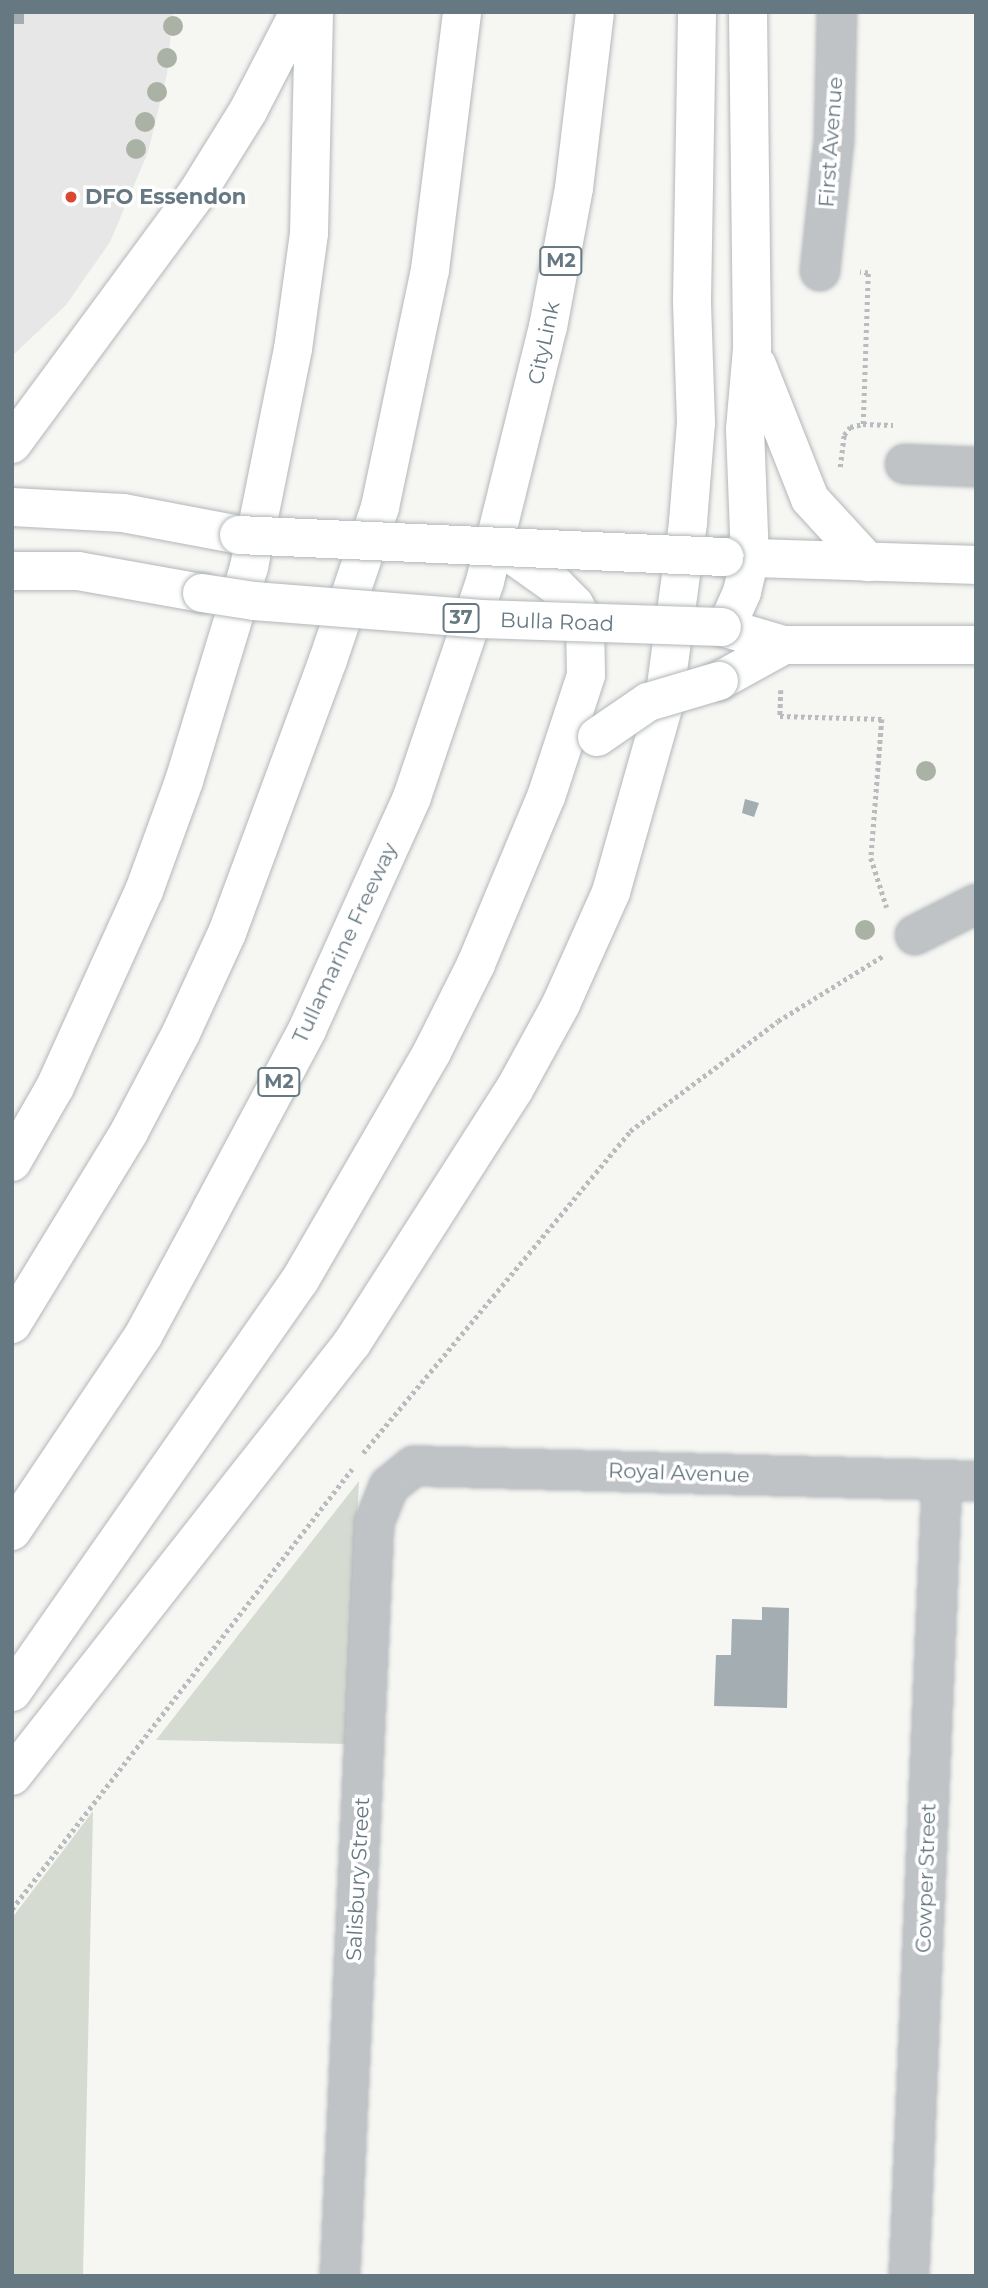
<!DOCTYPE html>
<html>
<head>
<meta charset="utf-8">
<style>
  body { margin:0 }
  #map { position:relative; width:988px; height:2288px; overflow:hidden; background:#f6f6f3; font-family:Montserrat,sans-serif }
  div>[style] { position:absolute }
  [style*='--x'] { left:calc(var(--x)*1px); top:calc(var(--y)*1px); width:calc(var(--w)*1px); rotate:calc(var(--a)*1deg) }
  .built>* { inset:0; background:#e6e7e6 }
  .green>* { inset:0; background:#d6dbd2 }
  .building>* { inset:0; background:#a4adb2; transform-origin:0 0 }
  .path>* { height:4.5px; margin-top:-2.25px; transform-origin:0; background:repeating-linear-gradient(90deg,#b9bcbe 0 3.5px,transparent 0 7px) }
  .roads { filter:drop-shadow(0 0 2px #b2b7ba) drop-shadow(0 0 2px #b2b7ba) }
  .minor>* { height:38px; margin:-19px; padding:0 19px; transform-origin:19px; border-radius:19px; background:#bfc3c6 }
  .major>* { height:38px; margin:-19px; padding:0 19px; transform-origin:19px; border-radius:19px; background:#fff }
  .highway>* { height:38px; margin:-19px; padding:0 19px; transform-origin:19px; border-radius:19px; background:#fff }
  .bridges { filter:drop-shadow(0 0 2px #b2b7ba) drop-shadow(0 0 2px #b2b7ba) }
  .major-bridge>* { height:38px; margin:-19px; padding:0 19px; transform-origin:19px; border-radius:19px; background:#fff }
  .highway-bridge>* { height:38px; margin:-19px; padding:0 19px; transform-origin:19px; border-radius:19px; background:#fff }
  .trees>* { width:20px; height:20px; margin:-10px; border-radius:50%; background:#aab2a5 }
  .dots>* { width:19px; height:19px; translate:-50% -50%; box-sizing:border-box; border:4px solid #fff; border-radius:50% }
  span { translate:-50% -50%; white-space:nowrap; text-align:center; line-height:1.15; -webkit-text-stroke:7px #fff; paint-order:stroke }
  .shield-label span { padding:2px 5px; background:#fff; border:2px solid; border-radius:5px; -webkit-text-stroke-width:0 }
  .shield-label { font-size:19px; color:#667882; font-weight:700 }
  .street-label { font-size:21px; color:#667882 }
  .poi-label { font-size:21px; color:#667882; font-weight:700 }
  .left { translate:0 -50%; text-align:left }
  .frame { position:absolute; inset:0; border:14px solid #667882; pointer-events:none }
</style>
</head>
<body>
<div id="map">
  <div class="built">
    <i style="clip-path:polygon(12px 12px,173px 12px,167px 74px,148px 152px,110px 242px,66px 305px,12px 356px)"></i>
  </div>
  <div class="green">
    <i style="clip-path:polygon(359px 1481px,345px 1744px,156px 1740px)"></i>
    <i style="clip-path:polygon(93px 1811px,83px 2276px,12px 2276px,12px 1918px)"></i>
  </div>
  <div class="building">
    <i style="left:12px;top:12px;width:12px;height:12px"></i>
    <i style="clip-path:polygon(745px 799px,759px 803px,754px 817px,742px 813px)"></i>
    <i style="clip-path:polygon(762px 1607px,789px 1608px,787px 1708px,714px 1706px,716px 1655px,731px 1655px,732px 1619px,762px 1620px)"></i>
  </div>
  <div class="path">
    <i style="--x:863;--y:424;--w:30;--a:2"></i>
    <i style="--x:840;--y:467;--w:32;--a:-83"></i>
    <i style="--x:844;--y:435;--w:10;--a:-53"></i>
    <i style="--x:850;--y:427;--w:13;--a:-13"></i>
    <i style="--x:863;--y:424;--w:151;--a:-88.1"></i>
    <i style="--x:868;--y:273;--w:8;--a:-173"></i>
    <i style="--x:781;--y:690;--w:26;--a:92"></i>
    <i style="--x:780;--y:716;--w:102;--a:1.7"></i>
    <i style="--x:882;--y:719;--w:139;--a:94.5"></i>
    <i style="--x:871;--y:858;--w:52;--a:72.3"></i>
    <i style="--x:363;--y:1453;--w:418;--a:-50.3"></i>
    <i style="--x:630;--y:1131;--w:184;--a:-36.6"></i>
    <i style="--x:778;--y:1021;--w:123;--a:-31.8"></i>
    <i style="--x:12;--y:1909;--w:556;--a:-52.31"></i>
  </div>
  <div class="roads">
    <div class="minor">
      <i style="--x:820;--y:271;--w:131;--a:-83.9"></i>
      <i style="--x:834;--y:141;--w:129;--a:-88.7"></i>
      <i style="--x:905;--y:464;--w:71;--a:2.4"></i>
      <i style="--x:915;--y:935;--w:68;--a:-26.9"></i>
      <i style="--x:340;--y:2276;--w:754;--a:-87.41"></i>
      <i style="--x:374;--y:1523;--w:40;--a:-68"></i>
      <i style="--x:389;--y:1486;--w:32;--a:-39"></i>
      <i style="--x:414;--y:1466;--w:562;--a:1.53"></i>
      <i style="--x:909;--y:2276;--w:797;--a:-87.63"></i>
    </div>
    <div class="major">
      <i style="--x:12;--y:507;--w:111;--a:3.1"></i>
      <i style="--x:123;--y:513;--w:118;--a:10.7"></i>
      <i style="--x:503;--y:548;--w:64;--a:35.4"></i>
      <i style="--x:555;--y:585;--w:27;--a:45"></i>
      <i style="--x:574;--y:604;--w:23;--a:61"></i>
      <i style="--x:725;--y:557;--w:251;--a:1.8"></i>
      <i style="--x:12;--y:571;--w:66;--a:0"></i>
      <i style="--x:78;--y:571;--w:126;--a:10.1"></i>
      <i style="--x:722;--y:627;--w:65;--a:16.2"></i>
      <i style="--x:784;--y:645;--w:192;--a:0"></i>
      <i style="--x:726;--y:628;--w:39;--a:-66"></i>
      <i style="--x:742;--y:592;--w:36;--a:-77"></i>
    </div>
    <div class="highway">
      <i style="--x:748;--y:12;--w:337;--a:89.3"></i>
      <i style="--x:752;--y:349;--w:80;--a:95"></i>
      <i style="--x:745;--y:429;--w:128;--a:87.8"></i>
      <i style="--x:757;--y:365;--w:144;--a:68.4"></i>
      <i style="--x:810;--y:499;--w:86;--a:47.4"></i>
      <i style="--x:12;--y:444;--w:312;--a:-53.6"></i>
      <i style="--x:197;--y:193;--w:97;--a:-58.1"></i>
      <i style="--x:248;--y:111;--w:111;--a:-62.7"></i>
      <i style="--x:719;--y:681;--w:74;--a:-29"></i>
      <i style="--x:12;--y:1162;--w:86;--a:-60.2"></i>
      <i style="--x:55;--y:1087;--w:215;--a:-65.6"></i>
      <i style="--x:144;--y:891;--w:117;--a:-70"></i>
      <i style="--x:184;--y:781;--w:224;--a:-73.1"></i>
      <i style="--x:249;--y:567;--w:222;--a:-78.6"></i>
      <i style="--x:293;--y:349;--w:117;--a:-82.1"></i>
      <i style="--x:309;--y:233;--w:221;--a:-88.7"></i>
      <i style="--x:12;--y:1324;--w:225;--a:-58.6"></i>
      <i style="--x:129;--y:1132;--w:112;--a:-62.3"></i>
      <i style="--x:181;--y:1033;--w:110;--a:-65.3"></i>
      <i style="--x:227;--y:933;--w:291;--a:-69.7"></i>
      <i style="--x:328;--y:660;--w:162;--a:-71.2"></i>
      <i style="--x:380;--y:507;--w:242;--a:-78.1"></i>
      <i style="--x:430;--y:270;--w:260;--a:-82.9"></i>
      <i style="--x:12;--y:1531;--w:235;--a:-56.1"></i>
      <i style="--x:143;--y:1336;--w:143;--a:-61.6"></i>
      <i style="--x:211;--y:1210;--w:204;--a:-61.9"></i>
      <i style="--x:307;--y:1030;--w:256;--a:-65.7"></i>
      <i style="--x:412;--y:797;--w:228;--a:-71.3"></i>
      <i style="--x:485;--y:581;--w:262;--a:-76.1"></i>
      <i style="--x:548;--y:327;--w:141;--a:-79.4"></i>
      <i style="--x:574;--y:188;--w:177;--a:-83.2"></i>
      <i style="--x:12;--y:1692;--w:503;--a:-55.05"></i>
      <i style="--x:300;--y:1280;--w:263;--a:-59.9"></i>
      <i style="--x:432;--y:1052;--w:98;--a:-63.4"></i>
      <i style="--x:476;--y:964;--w:181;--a:-67.3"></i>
      <i style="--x:546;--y:797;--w:128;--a:-71.8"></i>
      <i style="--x:586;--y:675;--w:51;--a:-91.1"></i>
      <i style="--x:12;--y:1776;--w:551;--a:-51.86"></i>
      <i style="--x:352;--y:1343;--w:300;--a:-57.4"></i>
      <i style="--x:514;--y:1090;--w:98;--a:-61.3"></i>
      <i style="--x:561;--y:1004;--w:123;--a:-65.9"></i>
      <i style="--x:611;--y:892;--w:191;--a:-74.2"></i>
      <i style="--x:663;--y:708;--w:188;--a:-82.3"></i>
      <i style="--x:688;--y:522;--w:99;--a:-85.4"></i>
      <i style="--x:696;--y:423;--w:122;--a:-91.9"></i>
      <i style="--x:692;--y:301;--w:289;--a:-89"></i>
    </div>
  </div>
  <div class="bridges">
    <div class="major-bridge">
      <i style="--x:239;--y:535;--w:486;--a:2.6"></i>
      <i style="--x:202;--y:593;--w:53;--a:8.7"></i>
      <i style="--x:254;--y:601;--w:228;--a:4.5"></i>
      <i style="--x:481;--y:619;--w:241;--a:1.9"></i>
    </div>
    <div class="highway-bridge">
      <i style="--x:597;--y:737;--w:62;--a:-34.5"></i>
      <i style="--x:648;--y:702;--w:74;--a:-16.5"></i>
    </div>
  </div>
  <div class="trees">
    <i style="left:173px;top:26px"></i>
    <i style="left:167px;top:58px"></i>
    <i style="left:157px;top:92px"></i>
    <i style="left:145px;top:122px"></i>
    <i style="left:136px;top:149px"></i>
    <i style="left:926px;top:771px"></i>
    <i style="left:865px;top:930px"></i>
  </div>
  <div class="dots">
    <i style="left:71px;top:197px;background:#da472e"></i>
  </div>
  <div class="shield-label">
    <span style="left:561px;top:261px">M2</span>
    <span style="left:461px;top:618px">37</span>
    <span style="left:279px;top:1082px">M2</span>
  </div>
  <div class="street-label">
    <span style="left:831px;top:142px;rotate:-86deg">First Avenue</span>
    <span style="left:544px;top:343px;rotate:-78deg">CityLink</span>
    <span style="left:557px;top:622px;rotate:2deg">Bulla Road</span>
    <span style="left:345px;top:943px;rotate:-65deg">Tullamarine Freeway</span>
    <span style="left:679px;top:1473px;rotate:2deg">Royal Avenue</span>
    <span style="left:926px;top:1878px;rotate:-88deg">Cowper Street</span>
    <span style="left:358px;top:1879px;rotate:-87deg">Salisbury Street</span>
  </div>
  <div class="poi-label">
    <span class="left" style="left:85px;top:197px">DFO Essendon</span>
  </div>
  <div class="frame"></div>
</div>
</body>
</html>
